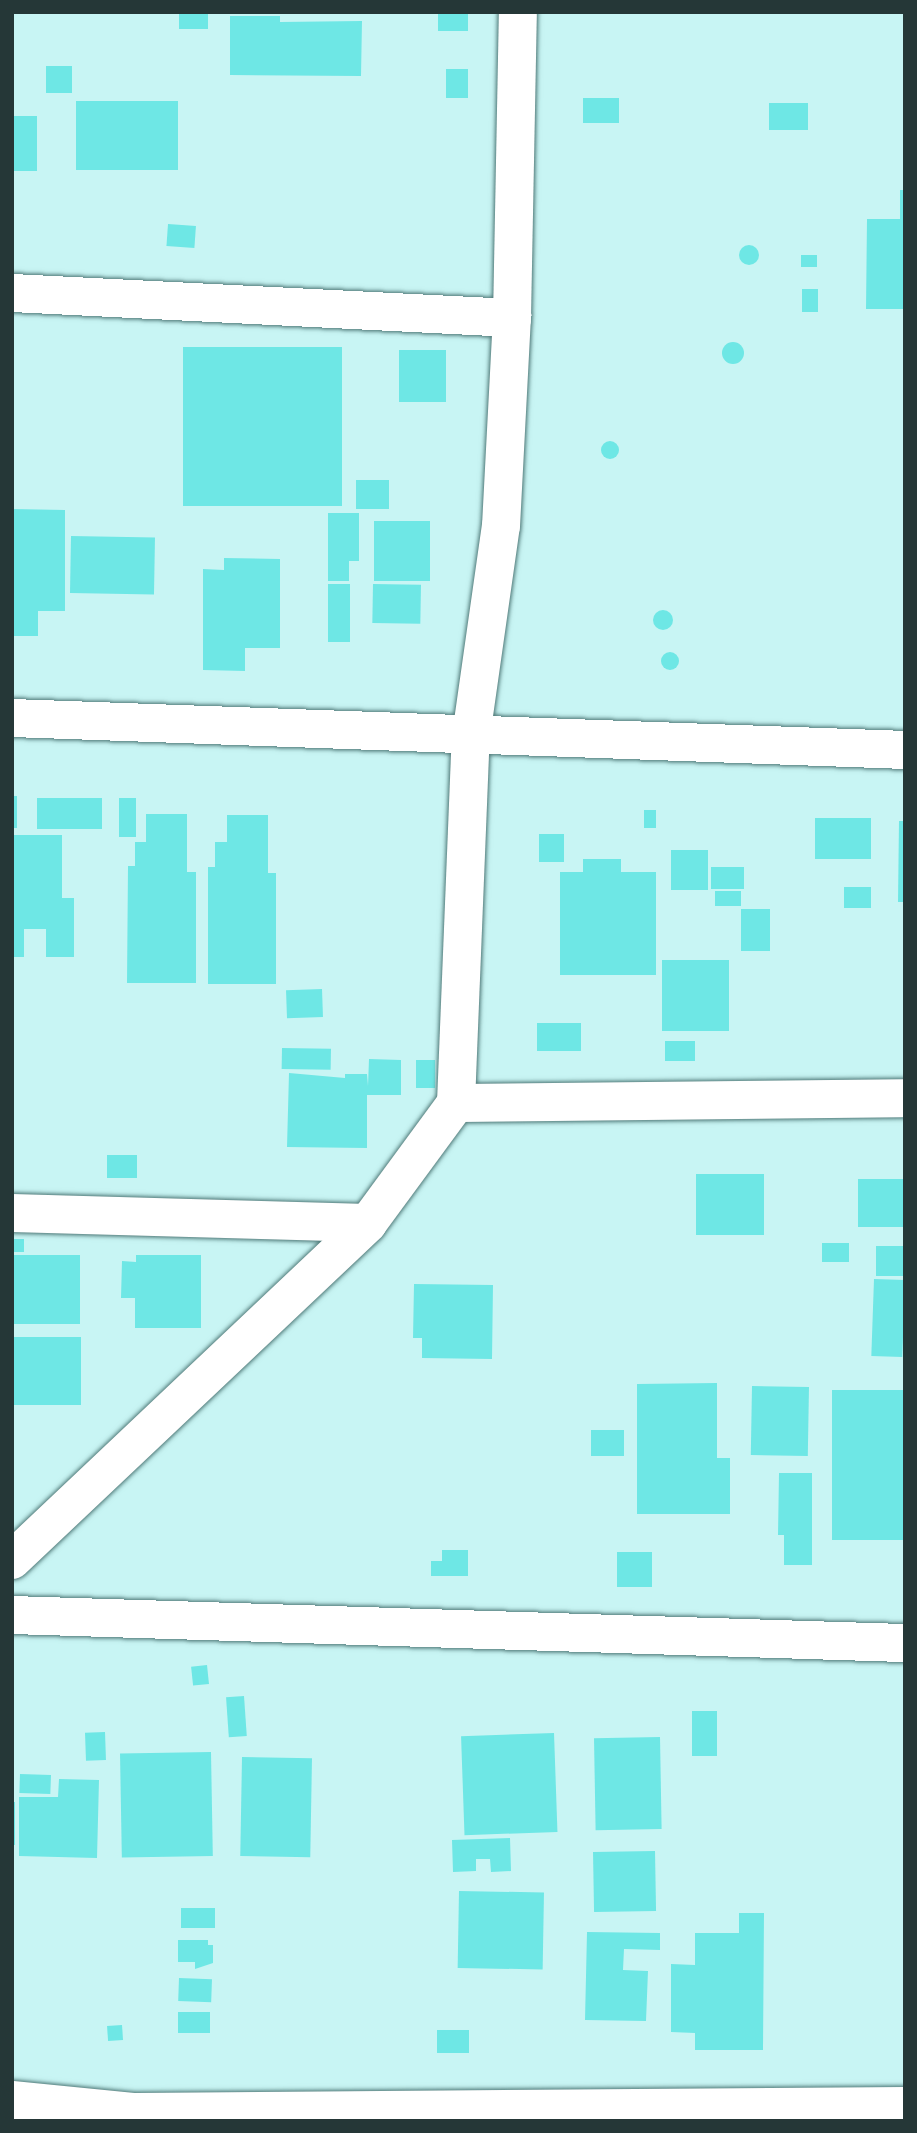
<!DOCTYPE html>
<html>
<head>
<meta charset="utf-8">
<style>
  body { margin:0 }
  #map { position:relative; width:917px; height:2133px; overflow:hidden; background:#c8f5f4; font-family:"Roboto Condensed",sans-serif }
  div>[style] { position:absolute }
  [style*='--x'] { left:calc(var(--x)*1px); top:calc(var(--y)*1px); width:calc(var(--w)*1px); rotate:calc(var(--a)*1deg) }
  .building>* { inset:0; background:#6ee7e5; transform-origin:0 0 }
  .round { border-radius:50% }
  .roads { filter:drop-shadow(0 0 2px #507a79) drop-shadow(0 0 2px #507a79) }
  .minor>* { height:38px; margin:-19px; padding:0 19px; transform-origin:19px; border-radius:19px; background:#fff }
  span { translate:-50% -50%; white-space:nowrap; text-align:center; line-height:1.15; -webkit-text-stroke:6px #c8f5f4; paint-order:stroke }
  .frame { position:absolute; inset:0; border:14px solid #253737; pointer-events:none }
</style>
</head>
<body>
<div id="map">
  <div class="building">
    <i style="left:179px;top:12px;width:29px;height:17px"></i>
    <i style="left:438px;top:12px;width:30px;height:19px"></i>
    <i style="clip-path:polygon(230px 16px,280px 16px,280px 22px,362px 21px,361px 76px,230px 75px)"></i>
    <i style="left:46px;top:66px;width:26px;height:27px"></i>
    <i style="left:446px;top:69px;width:22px;height:29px"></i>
    <i style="left:583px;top:98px;width:36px;height:25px"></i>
    <i style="left:76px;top:101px;width:102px;height:69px"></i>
    <i style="left:769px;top:103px;width:39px;height:27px"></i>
    <i style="left:12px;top:116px;width:25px;height:55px"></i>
    <i style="clip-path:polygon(900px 190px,905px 190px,905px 309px,866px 309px,867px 219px,900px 219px)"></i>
    <i style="left:168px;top:224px;width:28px;height:22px;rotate:4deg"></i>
    <i class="round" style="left:739px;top:245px;width:20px;height:20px"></i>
    <i style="left:801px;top:255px;width:16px;height:12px"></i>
    <i style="left:802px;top:289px;width:16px;height:23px"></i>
    <i class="round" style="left:722px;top:342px;width:22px;height:22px"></i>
    <i style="left:342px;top:347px;width:159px;height:159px;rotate:90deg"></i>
    <i style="left:399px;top:350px;width:47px;height:52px"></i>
    <i class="round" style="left:601px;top:441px;width:18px;height:18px"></i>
    <i style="left:356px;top:480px;width:33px;height:29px"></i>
    <i style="clip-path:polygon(12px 509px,65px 510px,65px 611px,38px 611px,38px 636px,12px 636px)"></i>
    <i style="clip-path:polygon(328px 513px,359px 513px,359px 561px,349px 561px,349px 581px,328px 581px)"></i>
    <i style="left:374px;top:521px;width:56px;height:60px"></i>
    <i style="left:71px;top:536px;width:84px;height:57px;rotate:1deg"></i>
    <i style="clip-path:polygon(224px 558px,280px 559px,280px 648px,245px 648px,245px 671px,203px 670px,203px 569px,224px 570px)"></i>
    <i style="left:328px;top:584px;width:22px;height:58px"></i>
    <i style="left:373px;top:584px;width:48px;height:39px;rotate:1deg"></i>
    <i class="round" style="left:653px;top:610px;width:20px;height:20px"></i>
    <i class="round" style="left:661px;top:652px;width:18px;height:18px"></i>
    <i style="left:12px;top:796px;width:5px;height:32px"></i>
    <i style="left:37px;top:798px;width:65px;height:31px"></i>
    <i style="left:119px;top:798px;width:17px;height:39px"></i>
    <i style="left:644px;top:810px;width:12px;height:18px"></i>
    <i style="clip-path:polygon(146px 814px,187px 814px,187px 872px,196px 872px,196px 983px,127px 983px,128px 866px,135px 866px,135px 842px,146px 842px)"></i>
    <i style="clip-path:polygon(227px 815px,268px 815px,268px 873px,276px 873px,276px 984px,208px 984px,208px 867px,215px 867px,215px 842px,227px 842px)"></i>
    <i style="left:815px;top:818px;width:56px;height:41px"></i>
    <i style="clip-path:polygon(899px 821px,905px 821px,905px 902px,898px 902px)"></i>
    <i style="left:539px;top:834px;width:25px;height:28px"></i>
    <i style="clip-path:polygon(12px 835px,62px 835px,62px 898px,74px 898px,74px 957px,46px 957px,46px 929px,24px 929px,24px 957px,12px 957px)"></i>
    <i style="left:671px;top:850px;width:37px;height:40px"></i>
    <i style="clip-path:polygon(583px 859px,621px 859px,621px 872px,656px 872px,656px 975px,560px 975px,560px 872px,583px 872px)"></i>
    <i style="left:711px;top:867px;width:33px;height:22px"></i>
    <i style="left:844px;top:887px;width:27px;height:21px"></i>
    <i style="left:715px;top:891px;width:26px;height:15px"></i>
    <i style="left:741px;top:909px;width:29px;height:42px"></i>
    <i style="left:662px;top:960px;width:67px;height:71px"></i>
    <i style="left:322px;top:989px;width:28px;height:36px;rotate:88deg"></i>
    <i style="left:537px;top:1023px;width:44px;height:28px"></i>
    <i style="left:665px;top:1041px;width:30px;height:20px"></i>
    <i style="left:282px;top:1048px;width:49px;height:21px;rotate:1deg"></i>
    <i style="clip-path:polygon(369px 1059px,401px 1060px,401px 1095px,367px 1095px,367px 1148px,287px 1147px,289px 1073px,345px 1078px,345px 1074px,367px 1074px,368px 1086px)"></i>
    <i style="left:416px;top:1060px;width:19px;height:28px"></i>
    <i style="left:107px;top:1155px;width:30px;height:23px"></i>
    <i style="left:696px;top:1174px;width:68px;height:61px"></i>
    <i style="left:858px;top:1179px;width:47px;height:48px"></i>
    <i style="left:12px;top:1239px;width:12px;height:13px"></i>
    <i style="left:822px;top:1243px;width:27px;height:19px"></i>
    <i style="left:876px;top:1246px;width:29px;height:30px"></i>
    <i style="left:14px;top:1255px;width:66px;height:69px"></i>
    <i style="clip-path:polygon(136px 1255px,201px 1255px,201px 1328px,135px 1328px,135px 1298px,121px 1298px,122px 1261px,136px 1262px)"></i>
    <i style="left:874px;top:1279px;width:31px;height:77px;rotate:2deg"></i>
    <i style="clip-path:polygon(414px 1284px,493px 1285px,492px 1359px,422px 1358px,422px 1338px,413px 1338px)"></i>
    <i style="left:14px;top:1337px;width:67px;height:68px"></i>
    <i style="clip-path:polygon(717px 1383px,717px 1458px,730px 1458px,730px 1514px,637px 1514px,637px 1384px)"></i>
    <i style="left:752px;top:1386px;width:57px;height:69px;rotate:1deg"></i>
    <i style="left:832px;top:1390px;width:73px;height:150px"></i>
    <i style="left:591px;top:1430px;width:33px;height:26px"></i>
    <i style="clip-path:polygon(779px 1473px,812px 1473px,812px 1565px,784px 1565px,784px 1535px,778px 1535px)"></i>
    <i style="clip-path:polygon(442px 1550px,468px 1550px,468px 1576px,431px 1576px,431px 1561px,442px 1561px)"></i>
    <i style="left:617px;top:1552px;width:35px;height:35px"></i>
    <i style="left:207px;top:1665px;width:19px;height:16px;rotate:84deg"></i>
    <i style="left:244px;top:1696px;width:40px;height:18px;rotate:86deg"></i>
    <i style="left:692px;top:1711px;width:25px;height:45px"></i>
    <i style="left:105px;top:1732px;width:28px;height:20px;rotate:88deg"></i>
    <i style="left:554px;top:1733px;width:99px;height:93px;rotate:88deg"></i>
    <i style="left:660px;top:1737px;width:92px;height:66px;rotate:89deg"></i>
    <i style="left:211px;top:1752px;width:104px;height:91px;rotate:89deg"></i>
    <i style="left:242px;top:1757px;width:70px;height:99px;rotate:1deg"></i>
    <i style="left:20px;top:1774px;width:31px;height:19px;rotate:2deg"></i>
    <i style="clip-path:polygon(59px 1779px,99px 1780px,97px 1858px,19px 1856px,19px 1797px,58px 1797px)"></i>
    <i style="left:12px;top:1802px;width:3px;height:43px"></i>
    <i style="clip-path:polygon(510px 1838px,511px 1871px,491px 1872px,490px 1859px,476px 1859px,476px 1871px,453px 1872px,452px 1840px)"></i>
    <i style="left:655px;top:1851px;width:60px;height:62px;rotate:89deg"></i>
    <i style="left:459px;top:1891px;width:85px;height:77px;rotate:1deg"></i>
    <i style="left:181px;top:1908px;width:34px;height:20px"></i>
    <i style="clip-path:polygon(739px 1913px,764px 1913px,763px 2050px,695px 2050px,695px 2033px,671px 2032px,671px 1964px,695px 1965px,695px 1933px,739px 1933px)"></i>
    <i style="clip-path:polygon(587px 1932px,660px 1933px,660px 1950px,624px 1949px,623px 1970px,648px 1971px,646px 2021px,585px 2020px)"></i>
    <i style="clip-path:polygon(178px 1940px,208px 1940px,208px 1945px,213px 1945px,213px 1963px,195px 1969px,195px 1962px,178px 1962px)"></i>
    <i style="left:179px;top:1978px;width:33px;height:23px;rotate:2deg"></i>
    <i style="left:210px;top:2012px;width:21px;height:32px;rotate:90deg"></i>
    <i style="left:122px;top:2025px;width:15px;height:15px;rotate:86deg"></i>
    <i style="left:437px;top:2030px;width:32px;height:23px"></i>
  </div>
  <div class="roads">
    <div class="minor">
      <i style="--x:12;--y:293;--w:501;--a:2.86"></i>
      <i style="--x:12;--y:718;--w:894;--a:2.05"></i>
      <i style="--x:456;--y:1103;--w:449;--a:-0.6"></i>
      <i style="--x:12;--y:1213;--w:356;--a:1.6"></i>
      <i style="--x:12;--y:1560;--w:490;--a:-43.4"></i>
      <i style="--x:368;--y:1223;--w:149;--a:-53.7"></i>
      <i style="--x:456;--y:1103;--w:367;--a:-87.7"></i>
      <i style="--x:471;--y:736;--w:212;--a:-81.9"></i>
      <i style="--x:501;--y:526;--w:208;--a:-87"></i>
      <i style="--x:512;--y:318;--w:306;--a:-88.9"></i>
      <i style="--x:12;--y:1615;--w:893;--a:1.8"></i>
      <i style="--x:12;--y:2100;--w:124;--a:5.6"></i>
      <i style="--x:135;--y:2112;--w:770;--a:-0.45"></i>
    </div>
  </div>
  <div class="frame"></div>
</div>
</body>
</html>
